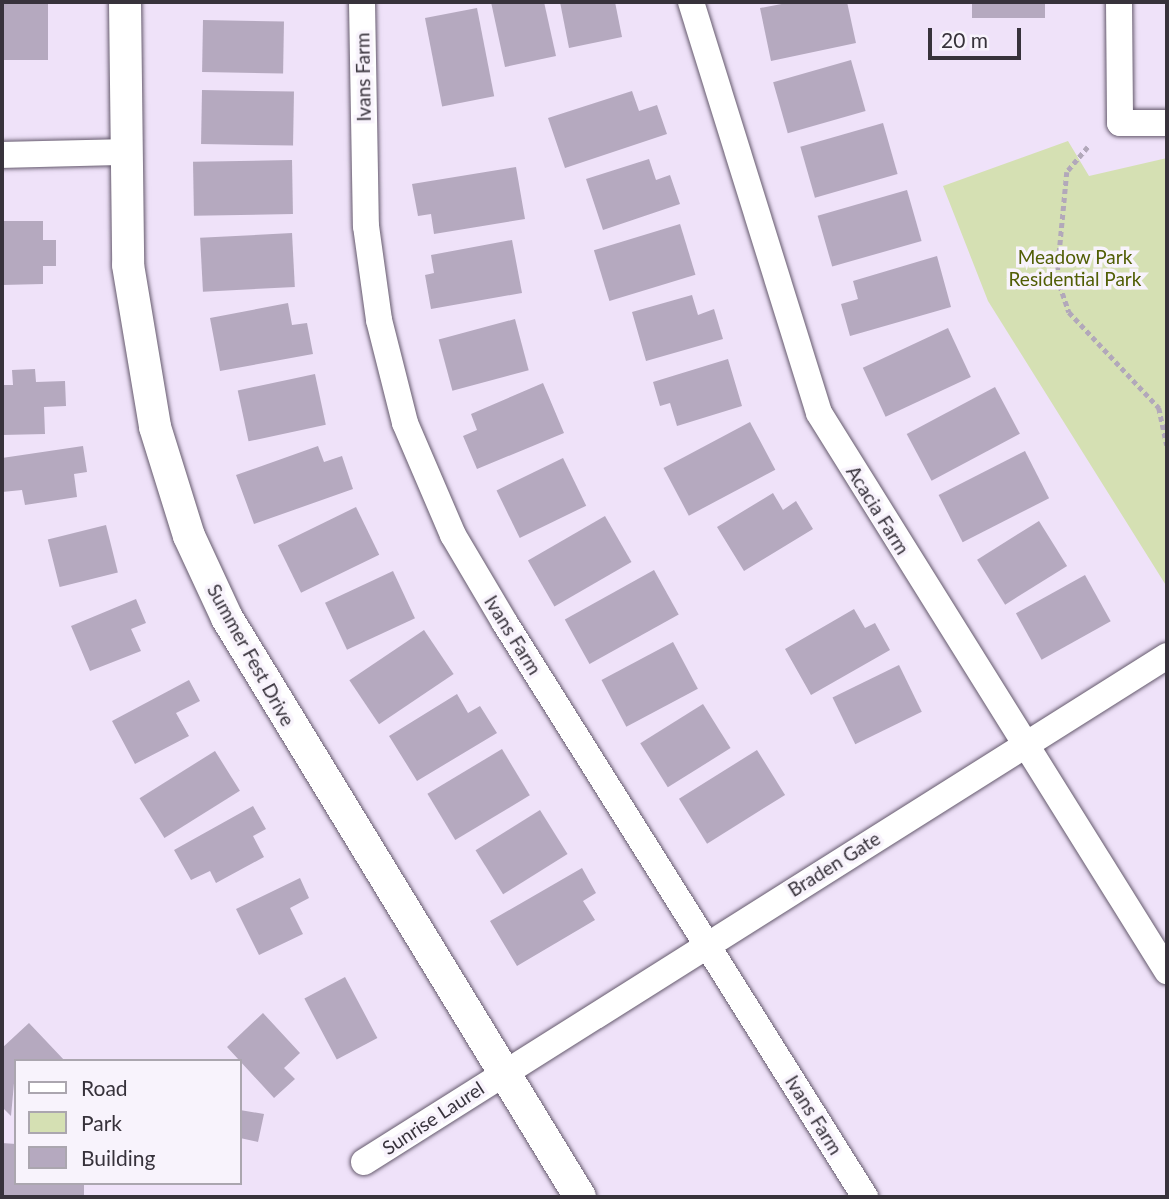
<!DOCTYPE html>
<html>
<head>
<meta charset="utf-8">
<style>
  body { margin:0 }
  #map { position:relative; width:1169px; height:1199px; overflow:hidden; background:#efe2f9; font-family:Lato,sans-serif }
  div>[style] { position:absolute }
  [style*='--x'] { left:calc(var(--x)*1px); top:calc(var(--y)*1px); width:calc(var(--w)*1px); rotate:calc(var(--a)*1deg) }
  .green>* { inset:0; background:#d5e0b3 }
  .building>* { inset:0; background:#b5a9bf; transform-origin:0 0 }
  .path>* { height:4.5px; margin-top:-2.25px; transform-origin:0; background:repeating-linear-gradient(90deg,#b2a8ba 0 5px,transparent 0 8.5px) }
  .roads { filter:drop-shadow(0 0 2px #655a6d) drop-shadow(0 0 2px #655a6d) }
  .minor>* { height:26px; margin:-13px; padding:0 13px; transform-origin:13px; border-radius:13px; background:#fff }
  .tertiary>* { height:32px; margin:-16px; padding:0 16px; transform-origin:16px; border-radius:16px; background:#fff }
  span { translate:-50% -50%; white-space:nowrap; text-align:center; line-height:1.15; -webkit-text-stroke:7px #f8f3fc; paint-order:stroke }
  .street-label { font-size:19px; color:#37323b }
  .park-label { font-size:19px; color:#515e05 }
  .frame { position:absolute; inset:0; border:4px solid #37323b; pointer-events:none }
  .legend { position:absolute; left:14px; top:1059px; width:228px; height:126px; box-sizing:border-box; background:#f8f3fc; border:2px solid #aba6af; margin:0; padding:9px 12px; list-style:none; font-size:21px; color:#37323b }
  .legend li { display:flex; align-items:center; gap:14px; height:35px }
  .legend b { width:35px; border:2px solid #aba6af }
  .scale { position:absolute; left:928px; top:28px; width:93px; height:32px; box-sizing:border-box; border:4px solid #37323b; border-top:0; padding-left:9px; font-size:21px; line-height:24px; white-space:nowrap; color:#37323b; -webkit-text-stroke:5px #f8f3fc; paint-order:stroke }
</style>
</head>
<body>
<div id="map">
  <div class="green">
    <i style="clip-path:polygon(1068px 141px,1089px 176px,1167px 158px,1167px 587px,988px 301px,943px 186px)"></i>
  </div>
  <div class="building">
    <i style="left:2px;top:2px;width:46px;height:58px"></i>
    <i style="clip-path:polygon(491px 2px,544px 2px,556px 56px,505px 67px)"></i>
    <i style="clip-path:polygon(560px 2px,615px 2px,622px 37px,569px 48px)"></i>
    <i style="clip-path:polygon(792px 2px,847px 2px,856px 43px,771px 61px,760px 8px)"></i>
    <i style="left:972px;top:2px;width:73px;height:16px"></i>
    <i style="left:477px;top:8px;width:90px;height:53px;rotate:79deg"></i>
    <i style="left:203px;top:20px;width:81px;height:52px;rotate:1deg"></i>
    <i style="left:851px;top:60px;width:53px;height:81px;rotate:74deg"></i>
    <i style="left:202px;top:90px;width:92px;height:54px;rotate:1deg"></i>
    <i style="clip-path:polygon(632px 91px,639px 111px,657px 105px,667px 134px,565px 168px,548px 118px)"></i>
    <i style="left:883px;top:123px;width:53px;height:86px;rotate:74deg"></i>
    <i style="clip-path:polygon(649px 159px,656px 180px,670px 175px,680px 204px,603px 230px,586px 179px)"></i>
    <i style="left:292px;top:160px;width:54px;height:99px;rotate:89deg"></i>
    <i style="clip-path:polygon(516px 167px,525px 219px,434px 234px,431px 214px,418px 216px,412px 184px)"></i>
    <i style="left:907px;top:190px;width:53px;height:93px;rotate:74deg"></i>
    <i style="clip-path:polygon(2px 221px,43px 221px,43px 240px,56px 240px,56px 266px,43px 266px,43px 284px,2px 285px)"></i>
    <i style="left:680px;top:224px;width:53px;height:90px;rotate:73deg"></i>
    <i style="left:292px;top:233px;width:54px;height:92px;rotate:87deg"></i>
    <i style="clip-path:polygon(512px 240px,522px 293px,431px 309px,425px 275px,434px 273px,431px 255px)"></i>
    <i style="clip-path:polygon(937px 256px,951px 307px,850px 336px,841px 304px,858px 299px,853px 281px)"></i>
    <i style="clip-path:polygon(692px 295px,698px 315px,714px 309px,723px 339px,646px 361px,632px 312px)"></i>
    <i style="clip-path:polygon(288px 303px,292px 325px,307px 323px,313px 354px,220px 371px,210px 318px)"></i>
    <i style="left:515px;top:319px;width:53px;height:79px;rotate:75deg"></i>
    <i style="left:948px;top:328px;width:54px;height:94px;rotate:65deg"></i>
    <i style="clip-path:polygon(728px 359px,742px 406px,677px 426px,670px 403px,660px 406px,653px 382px)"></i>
    <i style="clip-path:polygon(35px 369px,36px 382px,65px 381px,66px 406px,44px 407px,45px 434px,2px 435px,2px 385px,13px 385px,12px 370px)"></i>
    <i style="left:315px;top:374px;width:52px;height:79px;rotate:78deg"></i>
    <i style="clip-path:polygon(543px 383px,564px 433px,477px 469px,463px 436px,477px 430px,471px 414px)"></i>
    <i style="left:995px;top:387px;width:53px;height:100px;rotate:62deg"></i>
    <i style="left:750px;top:422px;width:54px;height:98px;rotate:62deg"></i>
    <i style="clip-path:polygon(83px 446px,87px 472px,74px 474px,77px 497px,25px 505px,22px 490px,2px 492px,2px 458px)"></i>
    <i style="clip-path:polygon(318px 446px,324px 462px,342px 456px,353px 489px,254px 524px,236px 475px)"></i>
    <i style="left:1025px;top:451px;width:53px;height:97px;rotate:63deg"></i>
    <i style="left:563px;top:458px;width:53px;height:74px;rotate:64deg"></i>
    <i style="clip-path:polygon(773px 493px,783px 510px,796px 501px,813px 529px,744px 571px,717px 527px)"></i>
    <i style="left:356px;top:507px;width:53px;height:87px;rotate:64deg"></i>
    <i style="left:605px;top:516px;width:53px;height:89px;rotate:60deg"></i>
    <i style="left:1039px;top:521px;width:53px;height:73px;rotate:58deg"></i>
    <i style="left:106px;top:525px;width:49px;height:60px;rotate:76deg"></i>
    <i style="left:654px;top:570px;width:51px;height:102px;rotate:61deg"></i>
    <i style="left:393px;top:571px;width:52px;height:75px;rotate:65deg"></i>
    <i style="left:1085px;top:575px;width:53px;height:79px;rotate:61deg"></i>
    <i style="clip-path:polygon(136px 599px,146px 623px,131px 629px,141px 651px,90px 671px,71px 626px)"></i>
    <i style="clip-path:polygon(854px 609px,865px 628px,875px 623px,890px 650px,811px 695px,785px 649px)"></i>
    <i style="left:424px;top:630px;width:53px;height:90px;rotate:56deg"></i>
    <i style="left:673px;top:642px;width:53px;height:81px;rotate:62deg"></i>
    <i style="left:899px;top:665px;width:52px;height:74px;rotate:64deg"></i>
    <i style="clip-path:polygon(189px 680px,200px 701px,176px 713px,189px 736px,135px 764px,112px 721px)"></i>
    <i style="clip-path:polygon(457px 694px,468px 713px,480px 706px,497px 733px,417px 781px,389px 736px)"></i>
    <i style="left:703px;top:704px;width:52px;height:74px;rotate:58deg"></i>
    <i style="left:502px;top:749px;width:54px;height:87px;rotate:59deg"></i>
    <i style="left:757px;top:750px;width:53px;height:92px;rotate:58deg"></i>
    <i style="left:215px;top:751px;width:47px;height:89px;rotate:58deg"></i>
    <i style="clip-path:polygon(253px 806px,266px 829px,253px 836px,264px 857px,216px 883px,210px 871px,191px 880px,174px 850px)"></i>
    <i style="left:540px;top:810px;width:52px;height:76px;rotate:58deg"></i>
    <i style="clip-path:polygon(582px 868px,596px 893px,583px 901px,595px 920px,517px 966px,490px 921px)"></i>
    <i style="clip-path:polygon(300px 878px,309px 898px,290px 908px,303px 934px,259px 955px,236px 909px)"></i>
    <i style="left:345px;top:977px;width:69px;height:46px;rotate:62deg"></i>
    <i style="clip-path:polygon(263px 1013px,300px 1053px,284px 1068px,295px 1079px,274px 1098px,227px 1047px)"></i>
    <i style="clip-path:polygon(29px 1023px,65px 1061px,16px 1061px,11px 1116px,2px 1107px,2px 1048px)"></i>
    <i style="clip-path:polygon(240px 1110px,264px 1114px,258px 1142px,240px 1138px)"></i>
    <i style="clip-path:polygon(2px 1143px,16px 1144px,16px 1183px,84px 1183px,84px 1197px,2px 1197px)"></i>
  </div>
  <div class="path">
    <i style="--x:1088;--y:147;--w:33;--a:130"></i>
    <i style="--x:1067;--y:172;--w:105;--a:95.4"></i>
    <i style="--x:1057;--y:277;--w:37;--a:71"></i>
    <i style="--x:1069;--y:312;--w:132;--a:46.8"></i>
    <i style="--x:1159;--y:408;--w:38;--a:78"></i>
  </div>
  <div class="roads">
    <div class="minor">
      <i style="--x:362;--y:2;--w:224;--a:89"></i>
      <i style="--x:366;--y:226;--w:95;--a:82.1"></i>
      <i style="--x:379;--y:320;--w:106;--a:75.8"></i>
      <i style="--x:405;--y:423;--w:122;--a:66.8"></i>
      <i style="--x:453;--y:535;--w:102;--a:59.4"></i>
      <i style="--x:505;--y:623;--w:678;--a:57.9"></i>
      <i style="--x:691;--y:2;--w:430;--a:72.7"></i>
      <i style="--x:819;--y:413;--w:658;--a:58.05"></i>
      <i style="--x:1119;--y:2;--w:121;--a:89.5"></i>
      <i style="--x:1120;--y:123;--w:47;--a:0"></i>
      <i style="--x:2;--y:155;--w:125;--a:-1.4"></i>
      <i style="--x:364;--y:1162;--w:949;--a:-32.22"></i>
    </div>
    <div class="tertiary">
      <i style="--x:125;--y:2;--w:263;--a:89.3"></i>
      <i style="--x:128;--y:265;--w:164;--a:80.5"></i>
      <i style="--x:155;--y:427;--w:114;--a:72.7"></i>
      <i style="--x:189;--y:536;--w:90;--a:65.1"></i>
      <i style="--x:227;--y:618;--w:678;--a:58.63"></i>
    </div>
  </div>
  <div class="street-label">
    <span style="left:363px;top:77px;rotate:-91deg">Ivans Farm</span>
    <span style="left:878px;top:510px;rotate:58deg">Acacia Farm</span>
    <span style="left:513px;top:635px;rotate:58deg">Ivans Farm</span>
    <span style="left:251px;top:655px;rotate:61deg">Summer Fest Drive</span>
    <span style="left:834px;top:864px;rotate:-32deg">Braden Gate</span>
    <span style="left:814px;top:1115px;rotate:58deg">Ivans Farm</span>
    <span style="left:433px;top:1118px;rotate:-33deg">Sunrise Laurel</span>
  </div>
  <div class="park-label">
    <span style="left:1075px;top:268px">Meadow Park<br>Residential Park</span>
  </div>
  <div class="frame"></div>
  <ul class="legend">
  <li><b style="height:9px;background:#fff"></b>Road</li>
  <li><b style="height:19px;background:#d5e0b3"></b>Park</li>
  <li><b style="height:19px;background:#b5a9bf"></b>Building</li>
  </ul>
  <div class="scale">20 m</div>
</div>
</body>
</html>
